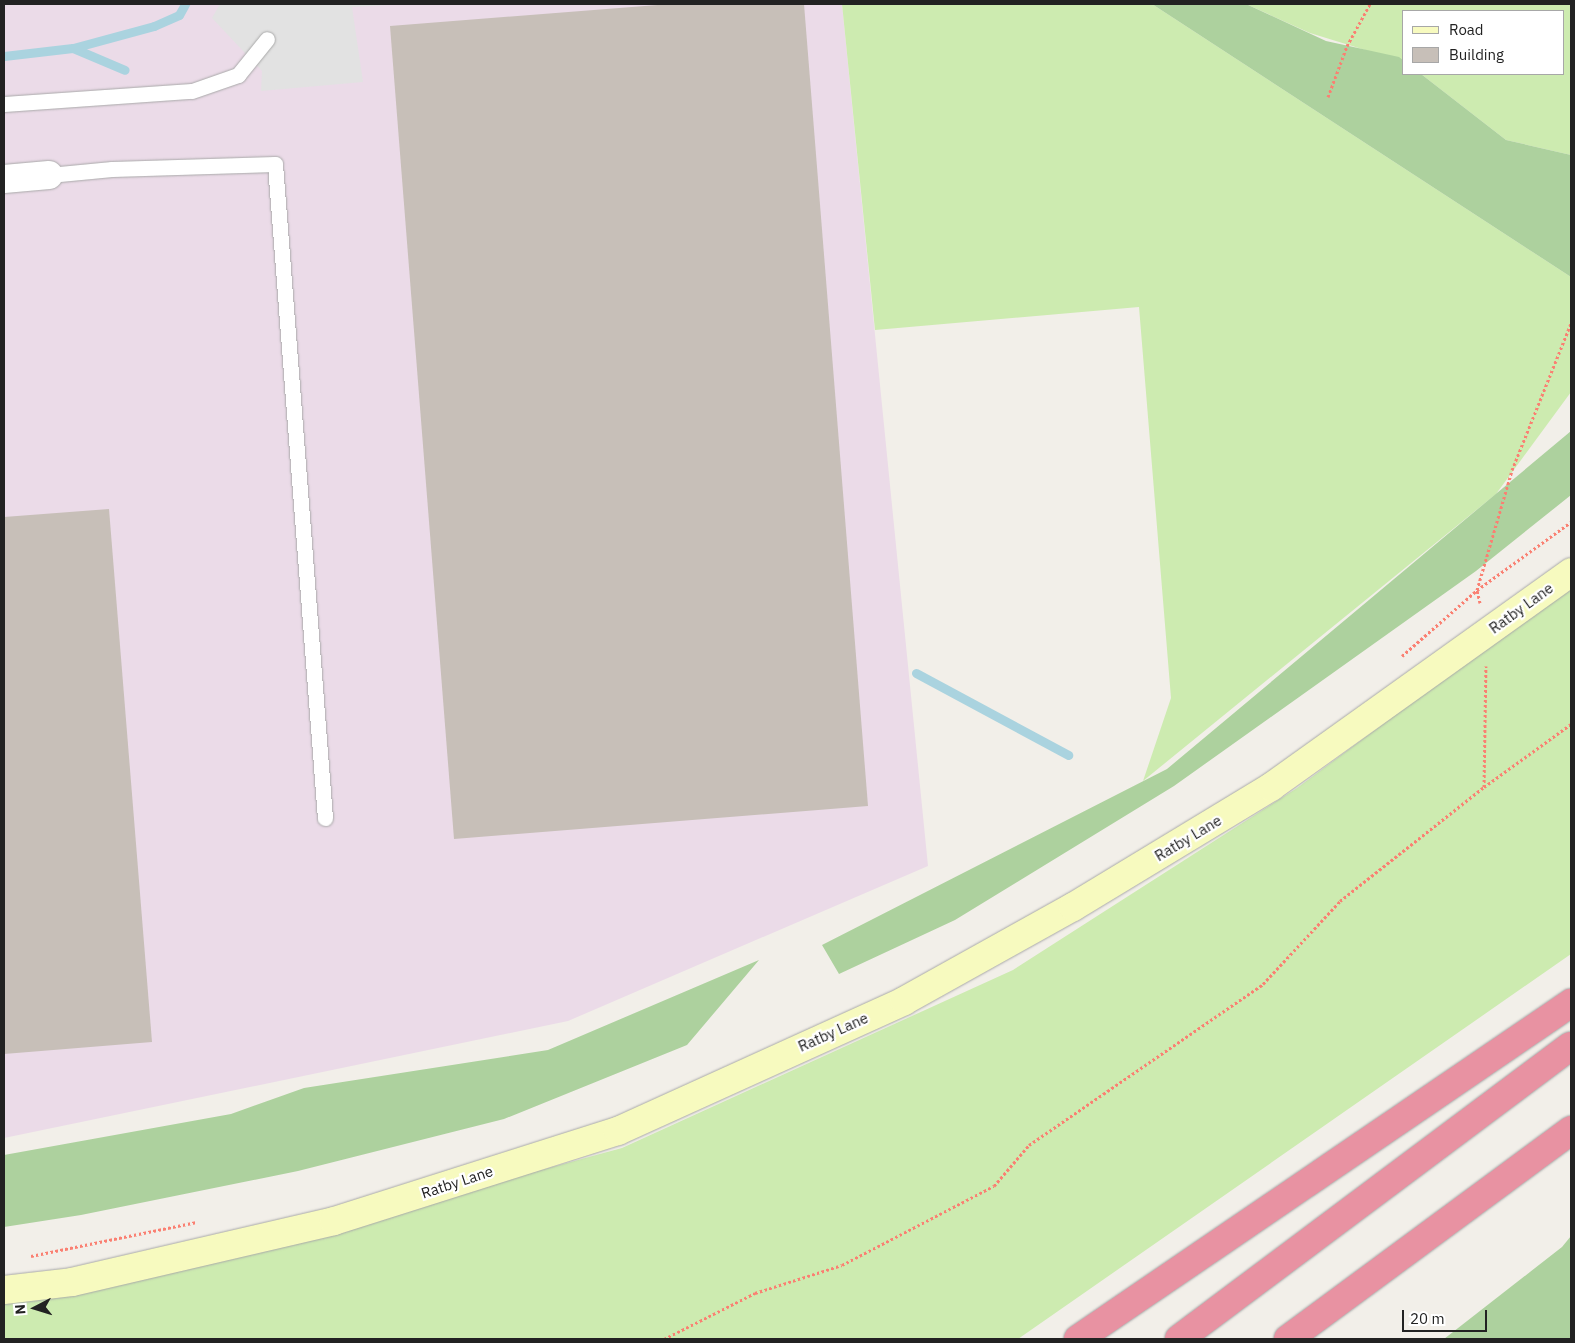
<!DOCTYPE html>
<html>
<head>
<meta charset="utf-8">
<style>
  body { margin:0 }
  #map { position:relative; width:1575px; height:1343px; overflow:hidden; background:#f2efe9; font-family:"IBM Plex Sans",sans-serif }
  div>[style] { position:absolute }
  [style*='--x'] { left:calc(var(--x)*1px); top:calc(var(--y)*1px); width:calc(var(--w)*1px); rotate:calc(var(--a)*1deg) }
  .industrial>* { inset:0; background:#ebdbe8 }
  .grass>* { inset:0; background:#cdebb0 }
  .forest>* { inset:0; background:#add19e }
  .parking>* { inset:0; background:#e2e2e2 }
  .stream>* { height:9px; margin:-4.5px; padding:0 4.5px; transform-origin:4.5px; border-radius:4.5px; background:#aad3df }
  .building>* { inset:0; background:#c7bfb8 }
  .path>* { height:3px; margin-top:-1.5px; transform-origin:0; background:repeating-linear-gradient(90deg,#fa8072 0 2.5px,transparent 0 5px) }
  .roads { filter:drop-shadow(0 0 1px #a9a9a9) drop-shadow(0 0 1px #a9a9a9) }
  .service>* { height:15px; margin:-7.5px; padding:0 7.5px; transform-origin:7.5px; border-radius:7.5px; background:#fff }
  .minor>* { height:28px; margin:-14px; padding:0 14px; transform-origin:14px; border-radius:14px; background:#fff }
  .secondary>* { height:28px; margin:-14px; padding:0 14px; transform-origin:14px; border-radius:14px; background:#f7fabf }
  .motorway>* { height:28px; margin:-14px; padding:0 14px; transform-origin:14px; border-radius:14px; background:#e892a2 }
  span { translate:-50% -50%; white-space:nowrap; text-align:center; line-height:1.15; -webkit-text-stroke:4.5px #fff; paint-order:stroke }
  .street-label { font-size:15px; color:#222 }
  .frame { position:absolute; inset:0; border:5px solid #222; pointer-events:none }
  .legend { position:absolute; left:1402px; top:10px; width:162px; height:65px; box-sizing:border-box; background:#fff; border:1px solid #a7a7a7; margin:0; padding:6px 9px; list-style:none; font-size:15px; color:#222 }
  .legend li { display:flex; align-items:center; gap:10px; height:25px }
  .legend b { width:25px; border:1px solid #a7a7a7 }
  .north { position:absolute; left:10px; top:1283px; width:50px; height:50px; -webkit-text-stroke:4px #fff; paint-order:stroke; rotate:265deg; font-size:14px; font-weight:700; line-height:20px; text-align:center; color:#222 }
  .north::after { content:''; display:block; margin:auto; width:18px; height:22px; background:#222; clip-path:polygon(50% 0,100% 100%,50% 72%,0 100%) }
  .scale { position:absolute; left:1402px; top:1310px; width:85px; height:22px; box-sizing:border-box; border:2px solid #222; border-top:0; padding-left:6px; font-size:15px; line-height:18px; white-space:nowrap; color:#222; -webkit-text-stroke:4px #fff; paint-order:stroke }
</style>
</head>
<body>
<div id="map">
  <div class="industrial">
    <i style="clip-path:polygon(4px 4px,842px 4px,928px 866px,568px 1021px,4px 1138px)"></i>
  </div>
  <div class="grass">
    <i style="clip-path:polygon(842px 4px,1152px 4px,1571px 277px,1571px 392px,1496px 494px,1143px 781px,1171px 698px,1139px 307px,875px 330px)"></i>
    <i style="clip-path:polygon(1246px 4px,1571px 4px,1571px 155px,1506px 140px,1421px 74px,1564px 74px,1564px 11px,1404px 11px,1404px 62px,1310px 33px)"></i>
    <i style="clip-path:polygon(1571px 584px,1571px 954px,1018px 1339px,4px 1339px,4px 1300px,99px 1290px,622px 1148px,1013px 970px,1297px 788px)"></i>
  </div>
  <div class="forest">
    <i style="clip-path:polygon(1152px 4px,1246px 4px,1326px 41px,1399px 57px,1404px 61px,1404px 74px,1421px 74px,1506px 140px,1571px 155px,1571px 277px)"></i>
    <i style="clip-path:polygon(1571px 431px,1571px 495px,1476px 571px,1174px 786px,955px 920px,839px 974px,822px 945px,1167px 769px)"></i>
    <i style="clip-path:polygon(759px 960px,687px 1045px,504px 1119px,298px 1171px,81px 1215px,4px 1227px,4px 1155px,231px 1114px,304px 1088px,548px 1050px)"></i>
    <i style="clip-path:polygon(1571px 1236px,1571px 1339px,1444px 1339px,1562px 1247px)"></i>
  </div>
  <div class="parking">
    <i style="clip-path:polygon(220px 4px,407px 4px,352px 7px,363px 82px,261px 91px,262px 71px,212px 18px)"></i>
  </div>
  <div class="stream">
    <i style="--x:73;--y:48;--w:56;--a:22.9"></i>
    <i style="--x:4;--y:56;--w:69;--a:-6.6"></i>
    <i style="--x:73;--y:48;--w:84;--a:-15.2"></i>
    <i style="--x:154;--y:26;--w:27;--a:-24"></i>
    <i style="--x:179;--y:15;--w:13;--a:-61"></i>
    <i style="--x:916;--y:673;--w:173;--a:28.3"></i>
  </div>
  <div class="building">
    <i style="clip-path:polygon(670px 4px,804px 4px,868px 806px,454px 839px,390px 26px)"></i>
    <i style="clip-path:polygon(109px 509px,152px 1042px,4px 1054px,4px 517px)"></i>
  </div>
  <div class="path">
    <i style="--x:1328;--y:97;--w:54;--a:-69.6"></i>
    <i style="--x:1347;--y:46;--w:48;--a:-61.3"></i>
    <i style="--x:1480;--y:603;--w:13;--a:-103"></i>
    <i style="--x:1477;--y:590;--w:125;--a:-73.7"></i>
    <i style="--x:1512;--y:470;--w:158;--a:-68.1"></i>
    <i style="--x:1402;--y:656;--w:100;--a:-41.3"></i>
    <i style="--x:1477;--y:590;--w:116;--a:-35.9"></i>
    <i style="--x:1484;--y:787;--w:121;--a:-89.1"></i>
    <i style="--x:31;--y:1256;--w:168;--a:-11.6"></i>
    <i style="--x:664;--y:1339;--w:102;--a:-26.8"></i>
    <i style="--x:755;--y:1293;--w:91;--a:-17.8"></i>
    <i style="--x:842;--y:1265;--w:171;--a:-27.5"></i>
    <i style="--x:994;--y:1186;--w:54;--a:-49.5"></i>
    <i style="--x:1029;--y:1145;--w:284;--a:-34.5"></i>
    <i style="--x:1263;--y:984;--w:113;--a:-47.1"></i>
    <i style="--x:1340;--y:901;--w:184;--a:-38.4"></i>
    <i style="--x:1484;--y:787;--w:107;--a:-35.9"></i>
  </div>
  <div class="roads">
    <div class="service">
      <i style="--x:4;--y:104;--w:188;--a:-4"></i>
      <i style="--x:192;--y:91;--w:49;--a:-19.2"></i>
      <i style="--x:238;--y:75;--w:46;--a:-51.1"></i>
      <i style="--x:49;--y:175;--w:63;--a:-5.4"></i>
      <i style="--x:112;--y:169;--w:163;--a:-1.8"></i>
      <i style="--x:275;--y:164;--w:656;--a:85.63"></i>
    </div>
    <div class="minor">
      <i style="--x:4;--y:179;--w:45;--a:-5.1"></i>
    </div>
    <div class="secondary">
      <i style="--x:4;--y:1290;--w:68;--a:-6.7"></i>
      <i style="--x:72;--y:1282;--w:269;--a:-13.1"></i>
      <i style="--x:334;--y:1221;--w:298;--a:-17.6"></i>
      <i style="--x:618;--y:1131;--w:314;--a:-24.4"></i>
      <i style="--x:904;--y:1001;--w:193;--a:-29.1"></i>
      <i style="--x:1073;--y:907;--w:232;--a:-31.2"></i>
      <i style="--x:1271;--y:787;--w:369;--a:-35.6"></i>
    </div>
    <div class="motorway">
      <i style="--x:1078;--y:1339;--w:597;--a:-34.28"></i>
      <i style="--x:1179;--y:1339;--w:489;--a:-36.8"></i>
      <i style="--x:1288;--y:1339;--w:352;--a:-36.4"></i>
    </div>
  </div>
  <div class="street-label">
    <span style="left:1521px;top:608px;rotate:-36deg">Ratby Lane</span>
    <span style="left:1188px;top:838px;rotate:-31deg">Ratby Lane</span>
    <span style="left:833px;top:1032px;rotate:-24deg">Ratby Lane</span>
    <span style="left:457px;top:1182px;rotate:-18deg">Ratby Lane</span>
  </div>
  <div class="frame"></div>
  <ul class="legend">
  <li><b style="height:6px;background:#f7fabf"></b>Road</li>
  <li><b style="height:14px;background:#c7bfb8"></b>Building</li>
  </ul>
  <div class="north">N</div>
  <div class="scale">20 m</div>
</div>
</body>
</html>
